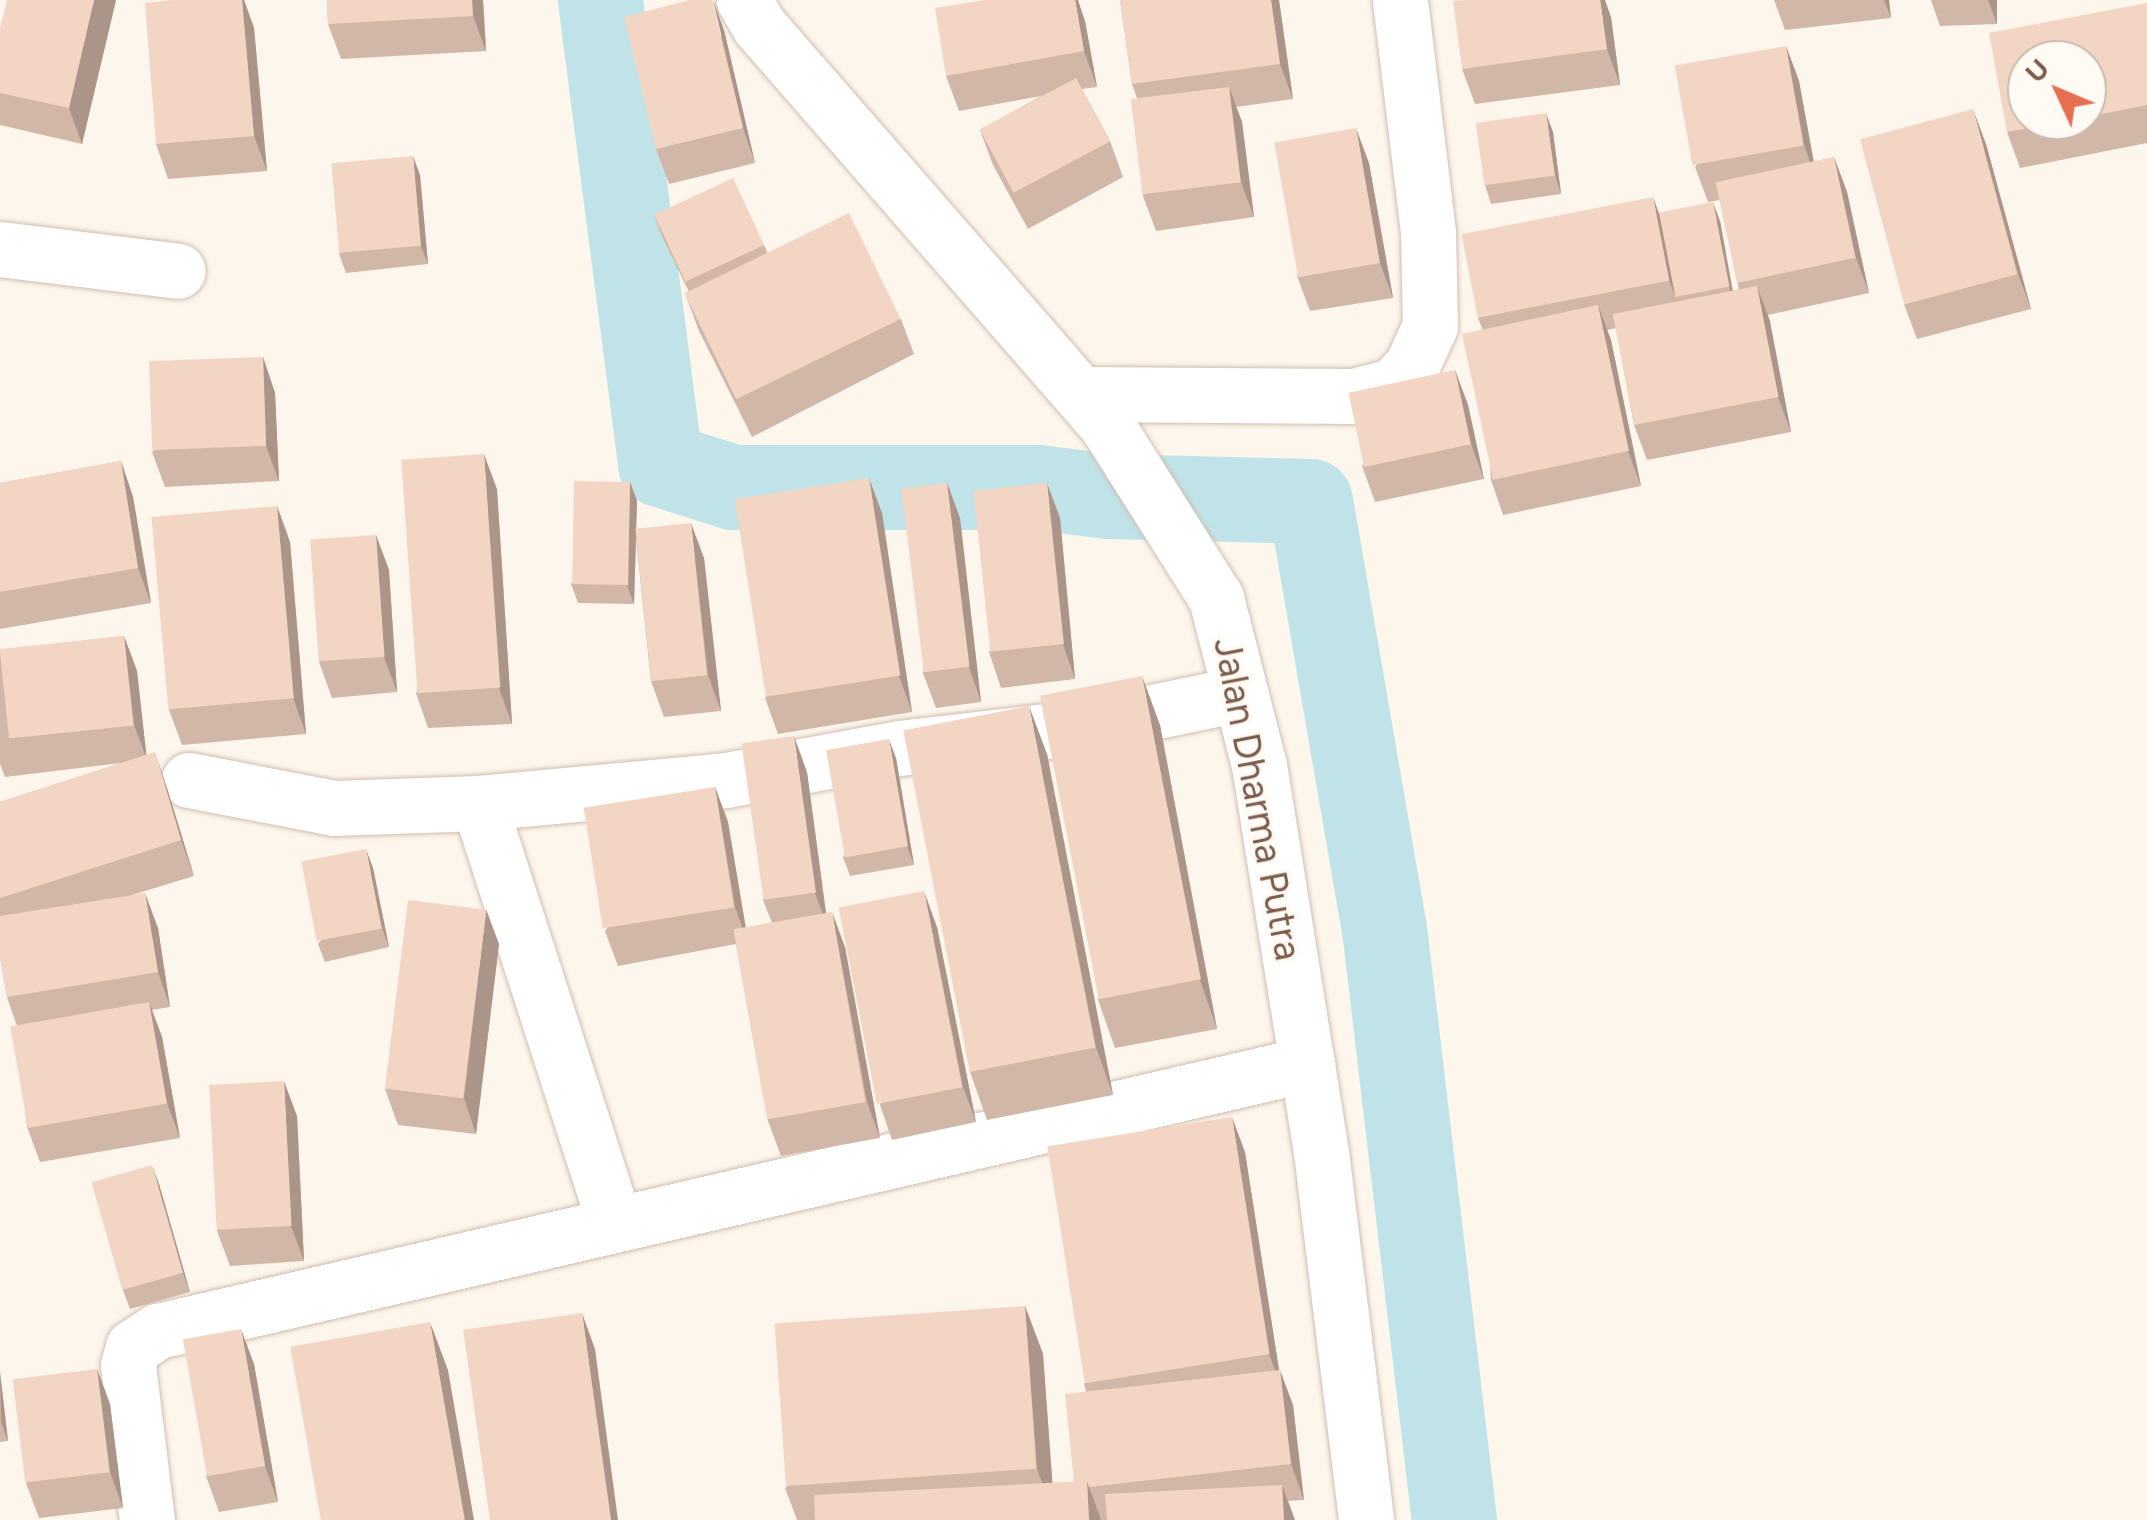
<!DOCTYPE html>
<html>
<head>
<meta charset="utf-8">
<style>
  body { margin:0 }
  #map { position:relative; width:2147px; height:1520px; overflow:hidden; background:#fdf6ec; font-family:Figtree,sans-serif }
  div>[style] { position:absolute }
  [style*='--x'] { left:calc(var(--x)*1px); top:calc(var(--y)*1px); width:calc(var(--w)*1px); rotate:calc(var(--a)*1deg) }
  .canal>* { height:85px; margin:-42.5px; padding:0 42.5px; transform-origin:42.5px; border-radius:42.5px; background:#bfe3e8 }
  .roads { filter:drop-shadow(0 0 2px #d1beb0) drop-shadow(0 0 2px #d1beb0) }
  .minor>* { height:55px; margin:-27.5px; padding:0 27.5px; transform-origin:27.5px; border-radius:27.5px; background:#fff }
  .wall>* { inset:0; background:#d1b7a8 }
  .shaded-wall>* { inset:0; background:#aa9588 }
  .building>* { inset:0; background:#f3d5c3; transform-origin:0 0 }
  span { translate:-50% -50%; white-space:nowrap; text-align:center; line-height:1.15; -webkit-text-stroke:8px #fffaf3; paint-order:stroke }
  .street-label { font-size:38px; color:#7a5c4d }
  .north { position:absolute; left:2007px; top:40px; width:100px; height:100px; box-sizing:border-box; background:#fffaf3; border:2px solid #cabbb1; border-radius:50%; rotate:314deg; font-size:28px; font-weight:700; line-height:40px; text-align:center; color:#7a5c4d }
  .north::after { content:''; display:block; margin:auto; width:35px; height:45px; background:#e76f51; clip-path:polygon(50% 0,100% 100%,50% 72%,0 100%) }
</style>
</head>
<body>
<div id="map">
  <div class="canal">
    <i style="--x:600;--y:0;--w:468;--a:82.6"></i>
    <i style="--x:660;--y:464;--w:77;--a:17.5"></i>
    <i style="--x:733;--y:487;--w:304;--a:0"></i>
    <i style="--x:1037;--y:487;--w:72;--a:7.2"></i>
    <i style="--x:1108;--y:496;--w:202;--a:1.4"></i>
    <i style="--x:1310;--y:501;--w:433;--a:80.2"></i>
    <i style="--x:1384;--y:928;--w:596;--a:83.26"></i>
  </div>
  <div class="roads">
    <div class="minor">
      <i style="--x:744;--y:0;--w:30;--a:60"></i>
      <i style="--x:759;--y:26;--w:528;--a:48.92"></i>
      <i style="--x:1106;--y:424;--w:206;--a:57.7"></i>
      <i style="--x:1216;--y:598;--w:172;--a:75.6"></i>
      <i style="--x:1259;--y:765;--w:392;--a:80.9"></i>
      <i style="--x:1321;--y:1152;--w:371;--a:83"></i>
      <i style="--x:0;--y:249;--w:179;--a:7"></i>
      <i style="--x:1081;--y:394;--w:273;--a:0.4"></i>
      <i style="--x:1354;--y:396;--w:40;--a:-14.4"></i>
      <i style="--x:1393;--y:386;--w:26;--a:-47"></i>
      <i style="--x:1411;--y:367;--w:45;--a:-65.1"></i>
      <i style="--x:1430;--y:326;--w:94;--a:-91.2"></i>
      <i style="--x:1428;--y:232;--w:234;--a:-96.9"></i>
      <i style="--x:189;--y:780;--w:148;--a:10.9"></i>
      <i style="--x:334;--y:808;--w:145;--a:-2"></i>
      <i style="--x:479;--y:803;--w:442;--a:72.1"></i>
      <i style="--x:479;--y:803;--w:248;--a:-5.3"></i>
      <i style="--x:726;--y:780;--w:176;--a:-10.5"></i>
      <i style="--x:899;--y:748;--w:182;--a:-6.6"></i>
      <i style="--x:1080;--y:727;--w:163;--a:-11.7"></i>
      <i style="--x:147;--y:1520;--w:156;--a:-97"></i>
      <i style="--x:128;--y:1365;--w:19;--a:-74"></i>
      <i style="--x:133;--y:1347;--w:30;--a:-33"></i>
      <i style="--x:158;--y:1331;--w:1180;--a:-13.08"></i>
    </div>
  </div>
  <div class="wall">
    <i style="clip-path:polygon(116px 0,82px 144px,0 125px,0 28px)"></i>
    <i style="clip-path:polygon(172px 0,244px 0,254px 28px,267px 171px,168px 179px,156px 144px)"></i>
    <i style="clip-path:polygon(327px 0,483px 0,486px 51px,341px 59px,328px 24px)"></i>
    <i style="clip-path:polygon(1120px 0,1279px 0,1293px 99px,1236px 107px,1242px 122px,1254px 217px,1156px 231px,1143px 196px,1137px 98px,1132px 84px)"></i>
    <i style="clip-path:polygon(1774px 0,1889px 0,1891px 18px,1785px 30px)"></i>
    <i style="clip-path:polygon(1931px 0,1997px 0,1997px 24px,1940px 26px)"></i>
    <i style="clip-path:polygon(evenodd,2147px 3px,2147px 143px,2020px 168px,2007px 132px,2147px 3px,2087px 60px,2087px 120px,2027px 120px,2087px 60px)"></i>
    <i style="clip-path:polygon(1611px 17px,1620px 85px,1475px 104px,1462px 69px)"></i>
    <i style="clip-path:polygon(1085px 21px,1097px 87px,1082px 89px,1110px 141px,1123px 177px,1028px 229px,993px 165px,980px 130px,1041px 96px,959px 111px,946px 76px)"></i>
    <i style="clip-path:polygon(724px 30px,755px 163px,669px 184px,656px 149px)"></i>
    <i style="clip-path:polygon(1786px 46px,1799px 81px,1814px 162px,1834px 157px,1847px 192px,1869px 293px,1768px 315px,1791px 432px,1647px 460px,1634px 425px,1616px 328px,1607px 330px,1611px 340px,1641px 486px,1503px 515px,1491px 480px,1482px 328px,1478px 318px,1659px 213px,1720px 221px,1733px 291px,1739px 289px,1720px 200px,1708px 202px,1695px 167px)"></i>
    <i style="clip-path:polygon(1553px 132px,1561px 194px,1491px 204px,1485px 185px)"></i>
    <i style="clip-path:polygon(1986px 144px,2031px 309px,1917px 339px,1904px 304px)"></i>
    <i style="clip-path:polygon(1369px 163px,1393px 298px,1310px 311px,1297px 276px)"></i>
    <i style="clip-path:polygon(420px 175px,428px 264px,346px 273px,339px 254px)"></i>
    <i style="clip-path:polygon(654px 215px,764px 245px,768px 254px,901px 319px,914px 354px,752px 437px,699px 331px,686px 296px,690px 294px,661px 234px)"></i>
    <i style="clip-path:polygon(263px 357px,275px 393px,279px 481px,165px 487px,152px 452px)"></i>
    <i style="clip-path:polygon(1455px 370px,1468px 405px,1484px 479px,1375px 502px,1362px 466px)"></i>
    <i style="clip-path:polygon(121px 461px,133px 497px,151px 603px,0 629px,0 483px)"></i>
    <i style="clip-path:polygon(630px 482px,637px 501px,636px 529px,704px 558px,721px 711px,664px 717px,651px 681px,636px 539px,634px 604px,578px 603px,571px 584px)"></i>
    <i style="clip-path:polygon(947px 483px,960px 518px,981px 702px,936px 708px,923px 673px)"></i>
    <i style="clip-path:polygon(497px 489px,512px 724px,428px 728px,416px 693px)"></i>
    <i style="clip-path:polygon(277px 506px,290px 542px,306px 734px,182px 745px,169px 710px)"></i>
    <i style="clip-path:polygon(882px 513px,912px 712px,778px 734px,765px 698px)"></i>
    <i style="clip-path:polygon(1060px 518px,1075px 679px,1001px 688px,989px 652px)"></i>
    <i style="clip-path:polygon(376px 535px,389px 570px,397px 692px,332px 698px,319px 662px)"></i>
    <i style="clip-path:polygon(124px 636px,137px 671px,146px 755px,167px 788px,194px 876px,132px 895px,158px 928px,170px 1007px,152px 1010px,162px 1037px,180px 1138px,40px 1162px,27px 1127px,17px 1026px,7px 997px,0 957px,0 802px,121px 763px,5px 777px,0 764px,0 650px)"></i>
    <i style="clip-path:polygon(1160px 725px,1217px 1029px,1115px 1048px,1098px 1000px)"></i>
    <i style="clip-path:polygon(1047px 754px,1113px 1095px,987px 1120px,970px 1072px)"></i>
    <i style="clip-path:polygon(896px 758px,914px 865px,850px 876px,843px 857px)"></i>
    <i style="clip-path:polygon(807px 772px,826px 913px,845px 947px,880px 1138px,781px 1156px,768px 1121px,736px 944px,618px 966px,605px 931px,715px 787px,728px 822px,746px 928px,772px 923px,763px 900px)"></i>
    <i style="clip-path:polygon(373px 868px,389px 947px,325px 962px,318px 944px)"></i>
    <i style="clip-path:polygon(937px 927px,976px 1122px,892px 1140px,880px 1105px)"></i>
    <i style="clip-path:polygon(499px 944px,476px 1134px,398px 1125px,385px 1089px)"></i>
    <i style="clip-path:polygon(297px 1116px,304px 1261px,230px 1266px,217px 1231px)"></i>
    <i style="clip-path:polygon(1245px 1152px,1279px 1370px,1293px 1405px,1304px 1500px,1288px 1501px,1295px 1520px,797px 1520px,785px 1488px,1025px 1306px,1043px 1354px,1052px 1483px,1074px 1482px,1086px 1391px,1084px 1384px)"></i>
    <i style="clip-path:polygon(159px 1184px,190px 1292px,130px 1309px,123px 1290px)"></i>
    <i style="clip-path:polygon(254px 1364px,278px 1502px,219px 1512px,206px 1476px)"></i>
    <i style="clip-path:polygon(97px 1369px,110px 1404px,123px 1508px,39px 1518px,26px 1483px)"></i>
    <i style="clip-path:polygon(0 1372px,8px 1441px,0 1442px)"></i>
  </div>
  <div class="shaded-wall">
    <i style="clip-path:polygon(94px 0,116px 0,82px 144px,69px 108px)"></i>
    <i style="clip-path:polygon(242px 0,244px 0,254px 28px,267px 171px,254px 136px)"></i>
    <i style="clip-path:polygon(472px 0,483px 0,486px 51px,473px 16px)"></i>
    <i style="clip-path:polygon(713px 0,724px 30px,755px 163px,743px 128px)"></i>
    <i style="clip-path:polygon(1075px 0,1078px 0,1085px 21px,1097px 87px,1084px 51px)"></i>
    <i style="clip-path:polygon(1271px 0,1279px 0,1293px 99px,1280px 64px)"></i>
    <i style="clip-path:polygon(1600px 0,1605px 0,1611px 17px,1620px 85px,1607px 49px)"></i>
    <i style="clip-path:polygon(1884px 0,1889px 0,1891px 18px)"></i>
    <i style="clip-path:polygon(1988px 0,1997px 0,1997px 24px)"></i>
    <i style="clip-path:polygon(1786px 46px,1799px 81px,1817px 181px,1804px 145px)"></i>
    <i style="clip-path:polygon(1229px 87px,1242px 122px,1254px 217px,1241px 182px)"></i>
    <i style="clip-path:polygon(1973px 109px,1986px 144px,2031px 309px,2018px 274px)"></i>
    <i style="clip-path:polygon(1546px 113px,1553px 132px,1561px 194px,1555px 175px)"></i>
    <i style="clip-path:polygon(1356px 128px,1369px 163px,1393px 298px,1380px 263px)"></i>
    <i style="clip-path:polygon(413px 156px,420px 175px,428px 264px,421px 246px)"></i>
    <i style="clip-path:polygon(1834px 157px,1847px 192px,1869px 293px,1856px 258px)"></i>
    <i style="clip-path:polygon(1653px 197px,1666px 232px,1675px 296px,1669px 280px)"></i>
    <i style="clip-path:polygon(1713px 202px,1720px 221px,1735px 305px,1729px 286px)"></i>
    <i style="clip-path:polygon(1757px 286px,1770px 321px,1791px 432px,1778px 397px)"></i>
    <i style="clip-path:polygon(1598px 305px,1611px 340px,1641px 486px,1628px 451px)"></i>
    <i style="clip-path:polygon(263px 357px,275px 393px,279px 481px,266px 446px)"></i>
    <i style="clip-path:polygon(1455px 370px,1468px 405px,1484px 479px,1471px 444px)"></i>
    <i style="clip-path:polygon(484px 454px,497px 489px,512px 724px,499px 688px)"></i>
    <i style="clip-path:polygon(121px 461px,133px 497px,151px 603px,138px 568px)"></i>
    <i style="clip-path:polygon(869px 478px,882px 513px,912px 712px,899px 676px)"></i>
    <i style="clip-path:polygon(630px 482px,637px 501px,634px 604px,627px 585px)"></i>
    <i style="clip-path:polygon(947px 483px,960px 518px,981px 702px,969px 667px)"></i>
    <i style="clip-path:polygon(1047px 483px,1060px 518px,1075px 679px,1063px 644px)"></i>
    <i style="clip-path:polygon(277px 506px,290px 542px,306px 734px,293px 698px)"></i>
    <i style="clip-path:polygon(691px 523px,704px 558px,721px 711px,708px 675px)"></i>
    <i style="clip-path:polygon(376px 535px,389px 570px,397px 692px,384px 657px)"></i>
    <i style="clip-path:polygon(124px 636px,137px 671px,147px 760px,134px 725px)"></i>
    <i style="clip-path:polygon(1142px 676px,1160px 725px,1217px 1029px,1200px 980px)"></i>
    <i style="clip-path:polygon(1029px 706px,1047px 754px,1113px 1095px,1096px 1047px)"></i>
    <i style="clip-path:polygon(794px 736px,807px 772px,828px 928px,815px 893px)"></i>
    <i style="clip-path:polygon(889px 739px,896px 758px,914px 865px,907px 846px)"></i>
    <i style="clip-path:polygon(155px 752px,167px 788px,194px 876px,181px 840px)"></i>
    <i style="clip-path:polygon(715px 787px,728px 822px,748px 942px,735px 907px)"></i>
    <i style="clip-path:polygon(366px 849px,373px 868px,389px 947px,382px 928px)"></i>
    <i style="clip-path:polygon(924px 891px,937px 927px,976px 1122px,963px 1087px)"></i>
    <i style="clip-path:polygon(145px 893px,158px 928px,170px 1007px,158px 972px)"></i>
    <i style="clip-path:polygon(486px 909px,499px 944px,476px 1134px,464px 1098px)"></i>
    <i style="clip-path:polygon(832px 912px,845px 947px,880px 1138px,867px 1102px)"></i>
    <i style="clip-path:polygon(149px 1002px,162px 1037px,180px 1138px,167px 1103px)"></i>
    <i style="clip-path:polygon(284px 1081px,297px 1116px,304px 1261px,291px 1226px)"></i>
    <i style="clip-path:polygon(1232px 1117px,1245px 1152px,1282px 1389px,1269px 1354px)"></i>
    <i style="clip-path:polygon(152px 1165px,159px 1184px,190px 1292px,183px 1273px)"></i>
    <i style="clip-path:polygon(1025px 1306px,1043px 1354px,1055px 1517px,1037px 1469px)"></i>
    <i style="clip-path:polygon(582px 1313px,595px 1349px,618px 1520px,610px 1520px)"></i>
    <i style="clip-path:polygon(430px 1322px,448px 1370px,474px 1520px,464px 1520px)"></i>
    <i style="clip-path:polygon(241px 1329px,254px 1364px,278px 1502px,265px 1466px)"></i>
    <i style="clip-path:polygon(97px 1369px,110px 1404px,123px 1508px,110px 1472px)"></i>
    <i style="clip-path:polygon(1280px 1370px,1293px 1405px,1304px 1500px,1291px 1464px)"></i>
    <i style="clip-path:polygon(0 1372px,8px 1441px,1px 1422px)"></i>
    <i style="clip-path:polygon(1087px 1481px,1101px 1520px,1089px 1520px)"></i>
    <i style="clip-path:polygon(1282px 1485px,1295px 1520px,1284px 1520px)"></i>
  </div>
  <div class="building">
    <i style="clip-path:polygon(7px 0,94px 0,69px 108px,0 93px,0 28px)"></i>
    <i style="clip-path:polygon(172px 0,242px 0,254px 136px,156px 144px,145px 3px)"></i>
    <i style="clip-path:polygon(327px 0,472px 0,473px 16px,328px 24px)"></i>
    <i style="clip-path:polygon(690px 0,712px 0,743px 128px,656px 149px,624px 17px)"></i>
    <i style="clip-path:polygon(985px 0,1075px 0,1084px 51px,946px 76px,935px 8px)"></i>
    <i style="clip-path:polygon(1120px 0,1271px 0,1280px 64px,1132px 84px)"></i>
    <i style="clip-path:polygon(1464px 0,1600px 0,1607px 49px,1462px 69px,1453px 1px)"></i>
    <i style="clip-path:polygon(2147px 3px,2147px 105px,2087px 117px,2087px 60px,2027px 60px,2027px 120px,2071px 120px,2007px 132px,1989px 33px)"></i>
    <i style="left:1786px;top:46px;width:101px;height:113px;rotate:80deg"></i>
    <i style="left:1076px;top:78px;width:72px;height:109px;rotate:62deg"></i>
    <i style="left:1229px;top:87px;width:96px;height:99px;rotate:83deg"></i>
    <i style="left:1973px;top:109px;width:171px;height:117px;rotate:75deg"></i>
    <i style="left:1546px;top:113px;width:63px;height:71px;rotate:82deg"></i>
    <i style="left:1356px;top:128px;width:137px;height:83px;rotate:80deg"></i>
    <i style="left:413px;top:156px;width:90px;height:82px;rotate:85deg"></i>
    <i style="left:1834px;top:157px;width:103px;height:121px;rotate:78deg"></i>
    <i style="left:733px;top:178px;width:74px;height:87px;rotate:65deg"></i>
    <i style="left:1653px;top:197px;width:85px;height:195px;rotate:79deg"></i>
    <i style="left:1713px;top:202px;width:86px;height:55px;rotate:79deg"></i>
    <i style="left:849px;top:213px;width:118px;height:183px;rotate:64deg"></i>
    <i style="left:1757px;top:286px;width:113px;height:147px;rotate:79deg"></i>
    <i style="left:1598px;top:305px;width:149px;height:139px;rotate:78deg"></i>
    <i style="left:263px;top:357px;width:89px;height:114px;rotate:88deg"></i>
    <i style="left:1455px;top:370px;width:76px;height:109px;rotate:78deg"></i>
    <i style="left:484px;top:454px;width:234px;height:83px;rotate:86deg"></i>
    <i style="clip-path:polygon(121px 461px,138px 568px,0 592px,0 483px)"></i>
    <i style="left:869px;top:478px;width:200px;height:136px;rotate:81deg"></i>
    <i style="left:574px;top:481px;width:56px;height:103px;rotate:1deg"></i>
    <i style="left:947px;top:483px;width:185px;height:46px;rotate:83deg"></i>
    <i style="left:1047px;top:483px;width:162px;height:74px;rotate:84deg"></i>
    <i style="left:277px;top:506px;width:193px;height:126px;rotate:85deg"></i>
    <i style="left:691px;top:523px;width:153px;height:56px;rotate:84deg"></i>
    <i style="left:376px;top:535px;width:122px;height:66px;rotate:86deg"></i>
    <i style="left:124px;top:636px;width:90px;height:125px;rotate:84deg"></i>
    <i style="left:1142px;top:676px;width:309px;height:104px;rotate:79deg"></i>
    <i style="left:1029px;top:706px;width:348px;height:128px;rotate:79deg"></i>
    <i style="left:794px;top:736px;width:158px;height:53px;rotate:82deg"></i>
    <i style="left:889px;top:739px;width:109px;height:64px;rotate:80deg"></i>
    <i style="clip-path:polygon(155px 752px,181px 840px,0 898px,0 802px)"></i>
    <i style="left:715px;top:787px;width:122px;height:133px;rotate:81deg"></i>
    <i style="left:366px;top:849px;width:81px;height:66px;rotate:79deg"></i>
    <i style="left:924px;top:891px;width:200px;height:87px;rotate:79deg"></i>
    <i style="clip-path:polygon(145px 893px,158px 972px,7px 997px,0 957px,0 916px)"></i>
    <i style="left:408px;top:900px;width:79px;height:190px;rotate:7deg"></i>
    <i style="left:832px;top:912px;width:193px;height:100px;rotate:80deg"></i>
    <i style="left:149px;top:1002px;width:103px;height:141px;rotate:80deg"></i>
    <i style="left:284px;top:1081px;width:145px;height:75px;rotate:87deg"></i>
    <i style="left:1232px;top:1117px;width:240px;height:187px;rotate:81deg"></i>
    <i style="left:152px;top:1165px;width:112px;height:63px;rotate:74deg"></i>
    <i style="left:1025px;top:1306px;width:163px;height:251px;rotate:86deg"></i>
    <i style="left:582px;top:1313px;width:209px;height:120px;rotate:82deg"></i>
    <i style="left:430px;top:1322px;width:201px;height:142px;rotate:80deg"></i>
    <i style="left:241px;top:1329px;width:139px;height:59px;rotate:80deg"></i>
    <i style="left:97px;top:1369px;width:104px;height:85px;rotate:83deg"></i>
    <i style="clip-path:polygon(1280px 1370px,1291px 1464px,1089px 1487px,1087px 1481px,1074px 1482px,1065px 1394px)"></i>
    <i style="clip-path:polygon(1087px 1481px,1089px 1520px,815px 1520px,814px 1495px)"></i>
    <i style="clip-path:polygon(1282px 1485px,1284px 1520px,1107px 1520px,1105px 1494px)"></i>
  </div>
  <div class="street-label">
    <span style="left:1257px;top:799px;rotate:79deg">Jalan Dharma Putra</span>
  </div>
  <div class="north">U</div>
</div>
</body>
</html>
